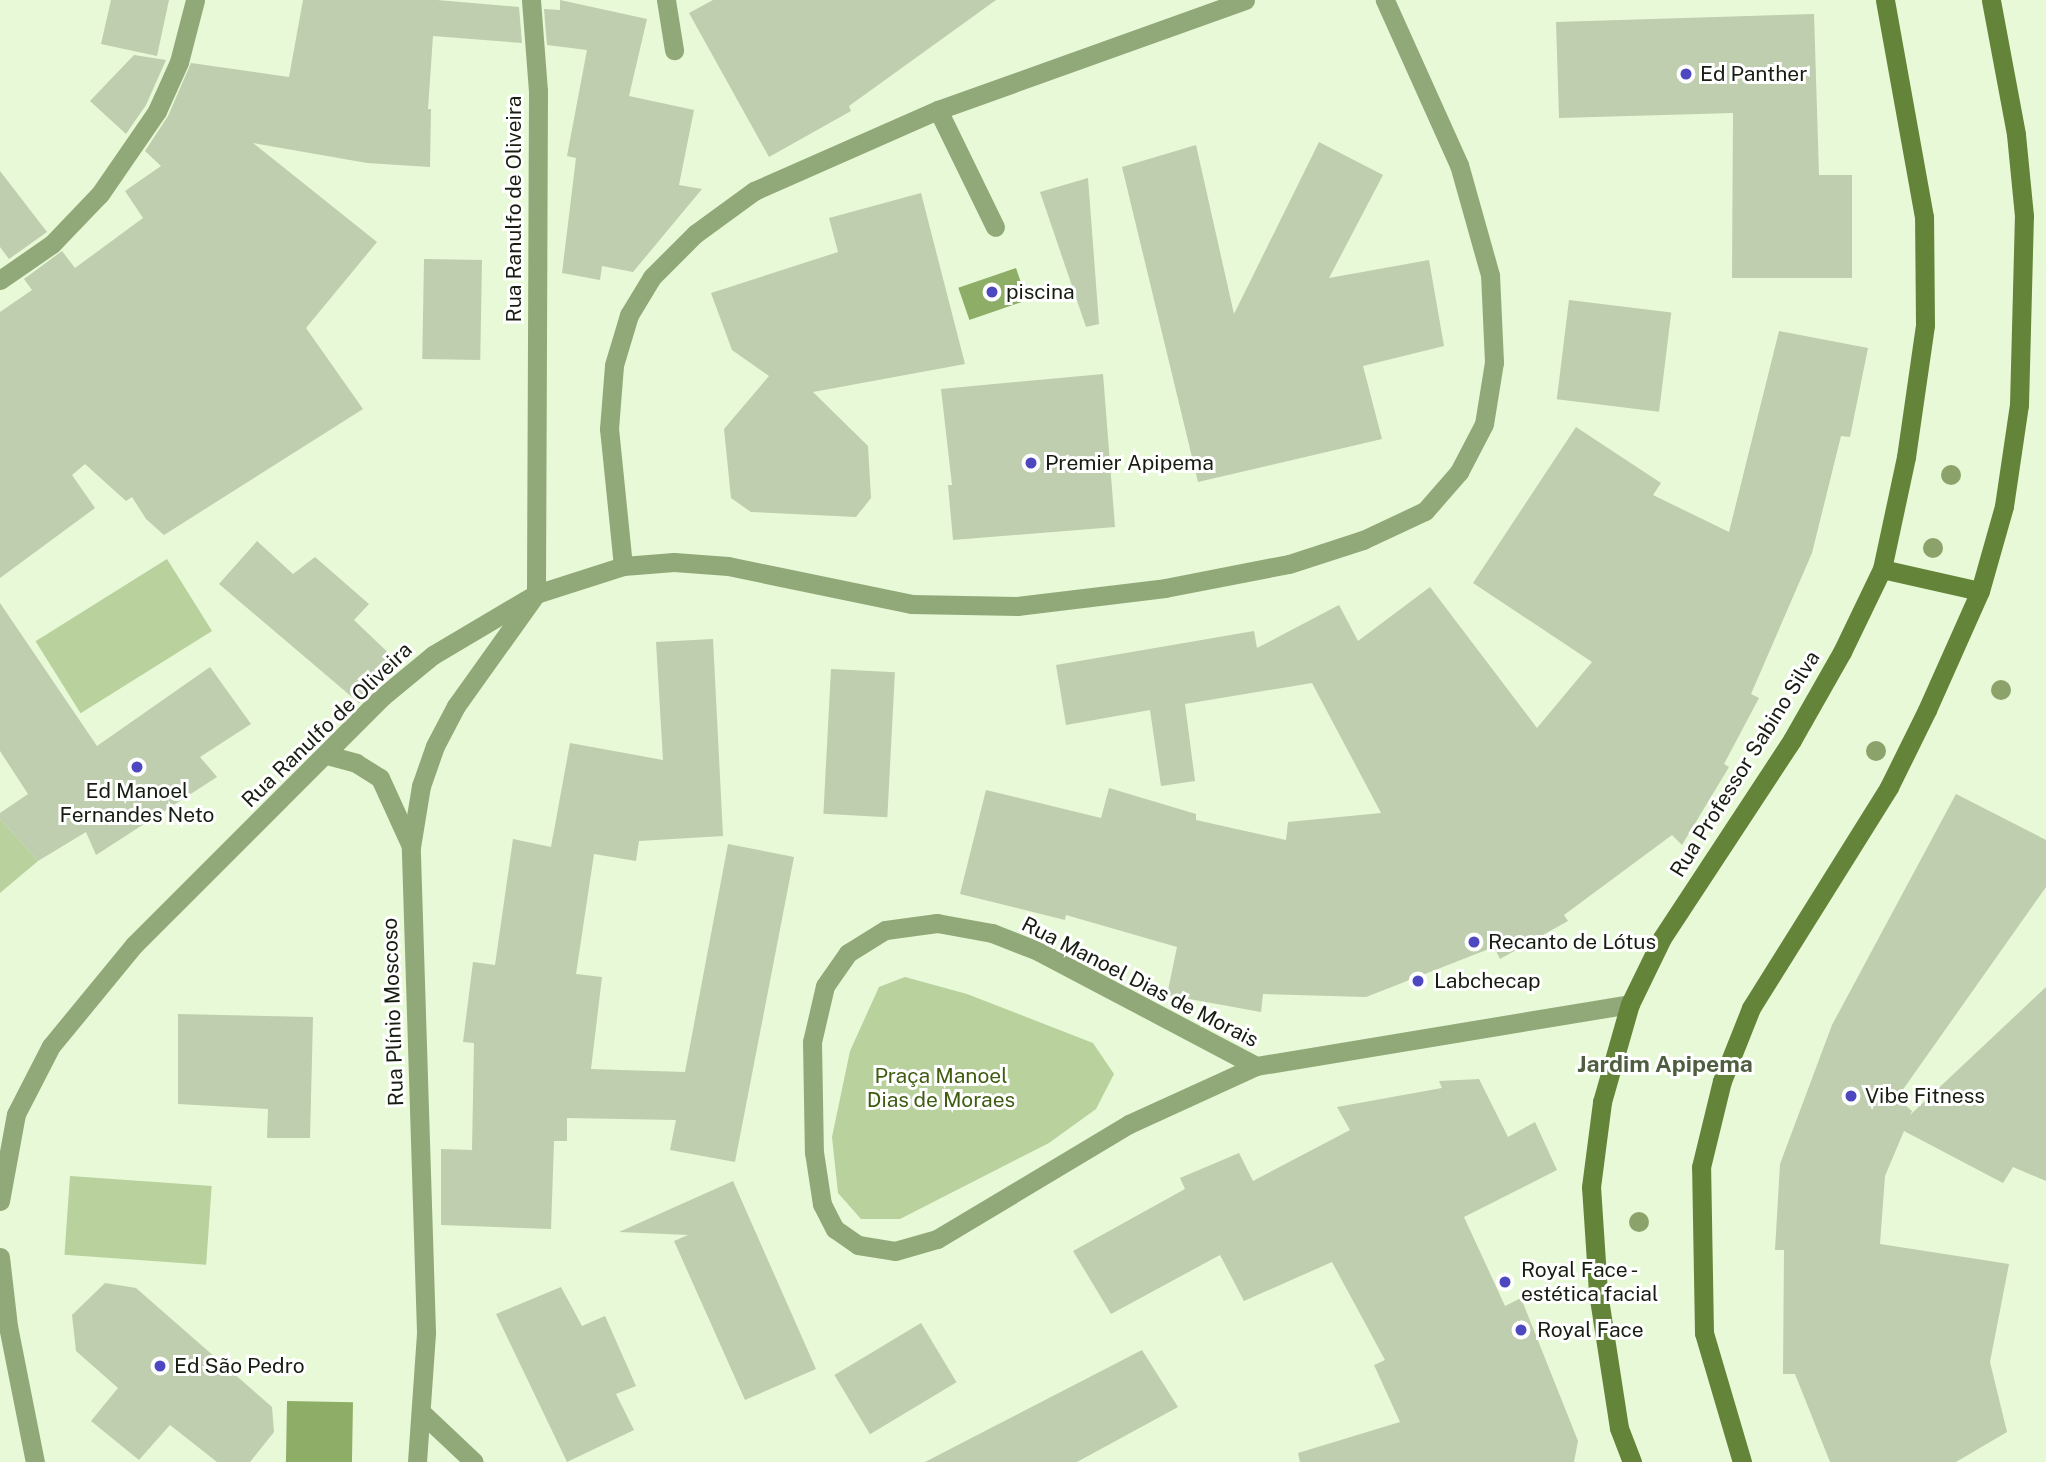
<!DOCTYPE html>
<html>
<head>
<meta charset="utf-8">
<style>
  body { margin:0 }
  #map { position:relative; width:2046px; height:1462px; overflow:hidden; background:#e8f9d7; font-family:"Public Sans",sans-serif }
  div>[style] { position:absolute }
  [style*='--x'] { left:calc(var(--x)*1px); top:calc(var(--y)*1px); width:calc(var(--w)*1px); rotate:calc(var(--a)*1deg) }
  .green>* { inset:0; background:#b8d19d; transform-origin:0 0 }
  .water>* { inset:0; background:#8eae68; transform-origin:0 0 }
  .building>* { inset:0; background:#beceae; transform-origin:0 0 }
  .service>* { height:19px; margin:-9.5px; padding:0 9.5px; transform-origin:9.5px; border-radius:9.5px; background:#91a978 }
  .minor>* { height:19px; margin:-9.5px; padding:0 9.5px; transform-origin:9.5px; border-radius:9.5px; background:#91a978 }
  .tertiary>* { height:19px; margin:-9.5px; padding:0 9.5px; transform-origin:9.5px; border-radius:9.5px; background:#91a978 }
  .secondary>* { height:19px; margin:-9.5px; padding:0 9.5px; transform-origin:9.5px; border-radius:9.5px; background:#638439 }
  .trees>* { width:20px; height:20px; margin:-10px; border-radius:50%; background:#8ba36a }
  .dots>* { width:19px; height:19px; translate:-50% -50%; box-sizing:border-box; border:4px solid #fff; border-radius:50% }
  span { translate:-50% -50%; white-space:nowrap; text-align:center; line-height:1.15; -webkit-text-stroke:6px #fff; paint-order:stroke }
  .poi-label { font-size:21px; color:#171d11 }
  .left { translate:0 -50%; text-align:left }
  .street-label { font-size:21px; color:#171d11 }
  .park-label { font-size:21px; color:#3f5c10 }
  .neighbourhood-label { font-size:23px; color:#4f5d40; font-weight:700 }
</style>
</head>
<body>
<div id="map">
  <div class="green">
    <i style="left:167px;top:559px;width:85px;height:155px;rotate:58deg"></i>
    <i style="clip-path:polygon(0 819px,38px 861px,0 893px)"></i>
    <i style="clip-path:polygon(905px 977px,967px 994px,1093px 1043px,1114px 1074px,1096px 1109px,1049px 1143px,900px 1219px,861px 1219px,838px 1193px,832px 1137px,850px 1051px,879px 987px)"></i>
    <i style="left:70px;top:1176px;width:142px;height:79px;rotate:4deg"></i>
  </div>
  <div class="water">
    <i style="left:1016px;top:268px;width:34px;height:61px;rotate:71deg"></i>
    <i style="left:287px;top:1401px;width:66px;height:61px;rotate:1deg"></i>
  </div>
  <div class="building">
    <i style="clip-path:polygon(111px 0,169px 0,157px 56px,101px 44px)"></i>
    <i style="clip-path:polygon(303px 0,437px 0,519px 7px,522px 43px,433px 36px,428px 109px,431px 109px,430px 167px,367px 163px,253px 143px,377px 242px,306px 328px,363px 409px,164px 535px,146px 519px,132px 497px,126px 501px,85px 464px,72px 475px,95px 508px,0 578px,0 312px,32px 290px,24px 279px,62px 251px,75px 268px,143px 218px,125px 191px,161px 166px,145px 151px,168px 116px,191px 63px,289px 77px)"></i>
    <i style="clip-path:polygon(560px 0,647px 19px,629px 96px,694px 110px,679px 185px,702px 189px,633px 272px,602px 266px,600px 280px,562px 273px,576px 158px,567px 156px,587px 50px,547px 45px,544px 9px,560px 10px)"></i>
    <i style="clip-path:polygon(713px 0,996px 0,849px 106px,851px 111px,769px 157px,689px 13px)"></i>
    <i style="clip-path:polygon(1814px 14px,1819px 175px,1852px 175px,1852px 278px,1732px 278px,1733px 113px,1559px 118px,1556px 22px)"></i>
    <i style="clip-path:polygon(134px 55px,166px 60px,146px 105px,126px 134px,90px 101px)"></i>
    <i style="clip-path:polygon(1319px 142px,1383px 175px,1329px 278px,1429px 260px,1444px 346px,1363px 366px,1382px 439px,1198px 482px,1122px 167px,1196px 145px,1234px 314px)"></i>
    <i style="clip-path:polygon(0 171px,47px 232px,9px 259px,0 247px)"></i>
    <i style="clip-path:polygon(1088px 178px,1099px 324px,1086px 327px,1040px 192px)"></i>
    <i style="clip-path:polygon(921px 193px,965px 364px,813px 392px,868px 446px,871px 498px,856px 517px,751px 512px,731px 498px,724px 429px,769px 376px,732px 350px,711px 293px,838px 252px,829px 218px)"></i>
    <i style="left:424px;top:259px;width:58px;height:100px;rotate:1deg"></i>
    <i style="left:1569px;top:300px;width:103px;height:100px;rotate:7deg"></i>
    <i style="clip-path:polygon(1779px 331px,1868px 348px,1850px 437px,1841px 436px,1812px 553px,1751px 694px,1759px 698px,1724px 764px,1729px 767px,1682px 845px,1672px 835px,1564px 915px,1568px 921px,1500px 959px,1494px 947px,1366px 997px,1263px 994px,1261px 1012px,1167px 995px,1177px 947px,1066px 915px,1065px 920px,960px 894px,986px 790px,1101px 818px,1109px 788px,1196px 814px,1196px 820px,1286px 840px,1288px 822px,1381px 813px,1312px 683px,1185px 704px,1195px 781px,1161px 786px,1150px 710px,1066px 725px,1056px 665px,1254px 631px,1257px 648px,1339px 605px,1358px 641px,1430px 587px,1537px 728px,1592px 662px,1473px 583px,1576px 427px,1661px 483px,1653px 495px,1729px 532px)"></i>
    <i style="clip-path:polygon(1103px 374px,1115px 527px,953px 540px,948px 485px,952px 485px,941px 389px)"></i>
    <i style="clip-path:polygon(257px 541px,293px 574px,315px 557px,369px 604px,354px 620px,400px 664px,359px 703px,219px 584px)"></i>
    <i style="clip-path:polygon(0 603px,97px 746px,210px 667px,251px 724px,200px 757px,217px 777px,96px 855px,86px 832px,38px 861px,0 819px,0 813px,28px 794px,0 751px)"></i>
    <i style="clip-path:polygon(713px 639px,723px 836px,639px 841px,636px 861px,594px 854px,576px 974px,602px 977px,591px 1069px,685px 1072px,728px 844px,794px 857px,735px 1162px,670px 1150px,676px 1120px,567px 1118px,567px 1141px,554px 1141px,551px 1229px,441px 1225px,441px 1149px,472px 1150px,474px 1043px,463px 1042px,473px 962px,495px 965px,513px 839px,551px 847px,570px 743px,663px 760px,656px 642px)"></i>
    <i style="left:831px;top:669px;width:64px;height:145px;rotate:3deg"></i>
    <i style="clip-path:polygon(1956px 794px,2046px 840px,2046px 887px,1897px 1098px,1912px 1111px,1910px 1115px,2046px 987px,2046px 1181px,2013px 1167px,2003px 1183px,1904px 1131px,1885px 1176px,1880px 1244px,2009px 1264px,1990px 1362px,2007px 1432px,1956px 1462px,1830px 1462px,1795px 1374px,1783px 1374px,1784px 1250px,1775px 1250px,1780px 1164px,1832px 1025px)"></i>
    <i style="clip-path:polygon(178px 1014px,313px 1017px,310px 1138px,267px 1138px,268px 1109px,178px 1104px)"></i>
    <i style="clip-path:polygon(1479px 1079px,1508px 1137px,1535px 1122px,1557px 1170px,1464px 1217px,1505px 1306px,1521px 1298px,1578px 1441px,1574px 1462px,1300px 1462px,1298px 1453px,1400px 1422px,1374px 1365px,1385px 1360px,1332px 1262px,1244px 1301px,1220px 1255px,1111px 1314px,1073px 1251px,1185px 1189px,1180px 1178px,1239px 1153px,1253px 1181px,1350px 1130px,1337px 1107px,1442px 1088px,1439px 1081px)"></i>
    <i style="clip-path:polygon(733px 1181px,816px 1369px,745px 1400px,674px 1241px,688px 1235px,619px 1232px)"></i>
    <i style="clip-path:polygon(105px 1283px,136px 1288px,272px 1407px,274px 1432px,250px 1462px,217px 1462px,170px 1425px,139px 1460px,91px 1421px,118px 1388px,76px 1351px,72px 1315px)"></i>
    <i style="clip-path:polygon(561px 1287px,582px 1326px,605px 1316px,636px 1386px,616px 1394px,634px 1430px,567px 1462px,496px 1314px)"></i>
    <i style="left:921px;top:1323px;width:69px;height:101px;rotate:59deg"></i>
    <i style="clip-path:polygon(1142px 1350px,1178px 1407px,1077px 1462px,925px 1462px)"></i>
  </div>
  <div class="service">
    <i style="--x:938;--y:110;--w:130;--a:64"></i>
  </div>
  <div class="minor">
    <i style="--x:666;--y:0;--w:51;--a:80.9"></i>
    <i style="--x:0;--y:280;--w:63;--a:-34.7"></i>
    <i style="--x:52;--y:244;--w:69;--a:-46.2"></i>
    <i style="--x:100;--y:194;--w:101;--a:-55.5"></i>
    <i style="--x:157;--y:111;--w:54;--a:-65.8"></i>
    <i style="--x:179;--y:62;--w:64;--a:-75.5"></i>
    <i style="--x:623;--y:566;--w:138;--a:-95.8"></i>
    <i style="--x:609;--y:429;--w:64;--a:-85.5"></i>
    <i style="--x:614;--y:365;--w:52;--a:-73.3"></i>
    <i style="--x:629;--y:315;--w:44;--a:-58.8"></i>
    <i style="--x:652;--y:277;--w:61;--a:-45"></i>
    <i style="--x:695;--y:234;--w:73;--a:-36.1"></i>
    <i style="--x:754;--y:191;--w:201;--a:-23.8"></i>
    <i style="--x:938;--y:110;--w:326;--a:-19.7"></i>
    <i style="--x:536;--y:594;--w:91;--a:-17.8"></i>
    <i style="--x:623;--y:566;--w:51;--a:-4.5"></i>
    <i style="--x:674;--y:562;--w:54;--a:4.2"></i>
    <i style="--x:728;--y:566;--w:187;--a:11.7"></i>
    <i style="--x:911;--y:604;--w:106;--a:1.1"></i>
    <i style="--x:1017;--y:606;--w:149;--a:-6.9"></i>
    <i style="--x:1165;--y:588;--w:126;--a:-11"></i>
    <i style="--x:1289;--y:564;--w:78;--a:-18"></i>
    <i style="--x:1363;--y:540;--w:68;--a:-25.1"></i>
    <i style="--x:1425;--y:511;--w:52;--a:-48.9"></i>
    <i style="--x:1459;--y:472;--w:54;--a:-62.5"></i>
    <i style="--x:1484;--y:424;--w:63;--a:-80.8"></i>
    <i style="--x:1494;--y:362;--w:87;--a:-92.6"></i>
    <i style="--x:1490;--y:275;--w:114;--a:-105.7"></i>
    <i style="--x:1459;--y:165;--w:181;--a:-114.2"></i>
    <i style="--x:1256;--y:1066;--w:246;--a:-152.2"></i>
    <i style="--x:1038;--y:951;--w:49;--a:-158.6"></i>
    <i style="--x:992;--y:933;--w:56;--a:-169.7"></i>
    <i style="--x:937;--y:923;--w:52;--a:172.3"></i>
    <i style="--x:885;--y:930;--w:44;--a:148.1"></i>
    <i style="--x:848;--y:953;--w:40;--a:124.9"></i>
    <i style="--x:825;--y:986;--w:57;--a:103.1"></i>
    <i style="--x:812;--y:1042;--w:110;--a:89"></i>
    <i style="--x:814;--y:1152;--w:53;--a:81.3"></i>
    <i style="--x:822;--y:1204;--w:28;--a:63"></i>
    <i style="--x:835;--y:1229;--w:28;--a:35"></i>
    <i style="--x:858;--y:1245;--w:37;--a:9"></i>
    <i style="--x:895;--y:1251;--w:44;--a:-15.9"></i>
    <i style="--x:937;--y:1239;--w:224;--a:-30.9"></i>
    <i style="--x:1129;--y:1124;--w:140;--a:-24.5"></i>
    <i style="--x:1256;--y:1066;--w:379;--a:-9.4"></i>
    <i style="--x:422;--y:1413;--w:71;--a:43.3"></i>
  </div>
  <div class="tertiary">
    <i style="--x:531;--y:0;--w:91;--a:85.6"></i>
    <i style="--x:538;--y:91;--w:503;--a:90.23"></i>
    <i style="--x:327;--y:755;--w:30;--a:15"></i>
    <i style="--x:356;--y:763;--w:28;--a:32"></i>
    <i style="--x:380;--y:778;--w:75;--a:65.5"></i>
    <i style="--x:0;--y:1201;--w:88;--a:-79.6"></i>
    <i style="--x:16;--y:1114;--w:76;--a:-62.8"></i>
    <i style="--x:51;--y:1046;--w:131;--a:-50.6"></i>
    <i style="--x:134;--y:945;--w:351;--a:-45"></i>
    <i style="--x:382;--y:697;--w:66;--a:-39.5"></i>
    <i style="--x:433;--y:655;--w:112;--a:-30.7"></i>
    <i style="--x:0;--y:1257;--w:69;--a:83.4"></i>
    <i style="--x:8;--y:1326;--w:139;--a:78.8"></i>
    <i style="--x:417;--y:1462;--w:130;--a:-86"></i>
    <i style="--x:426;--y:1332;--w:485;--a:-91.8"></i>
    <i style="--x:411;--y:847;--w:62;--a:-80.7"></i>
    <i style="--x:421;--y:786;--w:42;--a:-70.7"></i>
    <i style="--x:435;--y:746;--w:45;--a:-62.3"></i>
    <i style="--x:456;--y:706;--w:138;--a:-54.5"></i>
  </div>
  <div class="secondary">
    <i style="--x:1882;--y:569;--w:100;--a:12.7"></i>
    <i style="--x:1632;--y:1462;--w:36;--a:-111"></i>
    <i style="--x:1619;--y:1428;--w:138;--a:-98.8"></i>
    <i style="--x:1598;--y:1292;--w:105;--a:-93.8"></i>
    <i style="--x:1591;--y:1187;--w:86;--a:-82.6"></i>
    <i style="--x:1602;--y:1102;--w:102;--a:-74.1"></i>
    <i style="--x:1630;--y:1004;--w:73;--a:-64.1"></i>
    <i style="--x:1662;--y:938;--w:237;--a:-56.7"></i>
    <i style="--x:1792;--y:740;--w:101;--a:-60.4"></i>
    <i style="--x:1842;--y:652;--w:92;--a:-64.3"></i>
    <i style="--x:1882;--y:569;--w:115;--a:-77.9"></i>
    <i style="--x:1906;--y:457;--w:133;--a:-81.8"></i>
    <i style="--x:1925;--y:325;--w:108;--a:-90.5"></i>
    <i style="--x:1924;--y:217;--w:220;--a:-100.2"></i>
    <i style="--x:1742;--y:1462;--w:134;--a:-106.4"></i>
    <i style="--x:1704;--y:1333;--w:166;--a:-91"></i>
    <i style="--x:1701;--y:1167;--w:89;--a:-76.3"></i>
    <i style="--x:1722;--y:1081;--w:79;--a:-68.3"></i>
    <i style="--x:1751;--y:1008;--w:261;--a:-58"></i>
    <i style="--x:1889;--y:787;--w:86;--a:-63.7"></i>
    <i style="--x:1927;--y:710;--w:130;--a:-66"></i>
    <i style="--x:1980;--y:591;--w:88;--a:-74.2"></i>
    <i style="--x:2004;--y:506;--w:102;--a:-81.6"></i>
    <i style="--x:2019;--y:405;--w:189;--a:-88.5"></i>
    <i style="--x:2024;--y:216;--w:82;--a:-95.6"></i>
    <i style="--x:2016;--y:134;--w:136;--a:-100.6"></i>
  </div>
  <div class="trees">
    <i style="left:1951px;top:475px"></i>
    <i style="left:1933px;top:548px"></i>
    <i style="left:2001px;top:690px"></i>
    <i style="left:1876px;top:751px"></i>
    <i style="left:1639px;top:1222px"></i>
  </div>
  <div class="dots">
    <i style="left:1686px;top:74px;background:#4d48bf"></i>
    <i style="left:992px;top:292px;background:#4d48bf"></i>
    <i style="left:1031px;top:463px;background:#4d48bf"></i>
    <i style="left:137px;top:767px;background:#4d48bf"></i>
    <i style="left:1474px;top:942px;background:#4d48bf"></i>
    <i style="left:1418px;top:981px;background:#4d48bf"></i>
    <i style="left:1851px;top:1096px;background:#4d48bf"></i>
    <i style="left:1505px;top:1282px;background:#4d48bf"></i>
    <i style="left:1521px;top:1330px;background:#4d48bf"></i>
    <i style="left:160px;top:1366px;background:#4d48bf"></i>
  </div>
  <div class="poi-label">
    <span class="left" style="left:1700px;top:74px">Ed Panther</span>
    <span class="left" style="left:1006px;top:292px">piscina</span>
    <span class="left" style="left:1045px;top:463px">Premier Apipema</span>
    <span style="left:137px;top:803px">Ed Manoel<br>Fernandes Neto</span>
    <span class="left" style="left:1488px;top:942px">Recanto de Lótus</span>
    <span class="left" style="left:1434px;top:981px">Labchecap</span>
    <span class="left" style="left:1865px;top:1096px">Vibe Fitness</span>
    <span class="left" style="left:1521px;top:1282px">Royal Face -<br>estética facial</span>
    <span class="left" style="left:1537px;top:1330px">Royal Face</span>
    <span class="left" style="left:174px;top:1366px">Ed São Pedro</span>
  </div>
  <div class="street-label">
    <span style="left:514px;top:209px;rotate:-90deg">Rua Ranulfo de Oliveira</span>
    <span style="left:327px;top:725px;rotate:-44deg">Rua Ranulfo de Oliveira</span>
    <span style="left:1745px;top:764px;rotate:-58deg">Rua Professor Sabino Silva</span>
    <span style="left:1140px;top:982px;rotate:27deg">Rua Manoel Dias de Morais</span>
    <span style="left:393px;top:1012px;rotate:-92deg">Rua Plínio Moscoso</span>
  </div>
  <div class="park-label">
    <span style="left:941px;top:1088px">Praça Manoel<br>Dias de Moraes</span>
  </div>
  <div class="neighbourhood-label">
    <span style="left:1665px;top:1064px">Jardim Apipema</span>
  </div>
</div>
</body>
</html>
